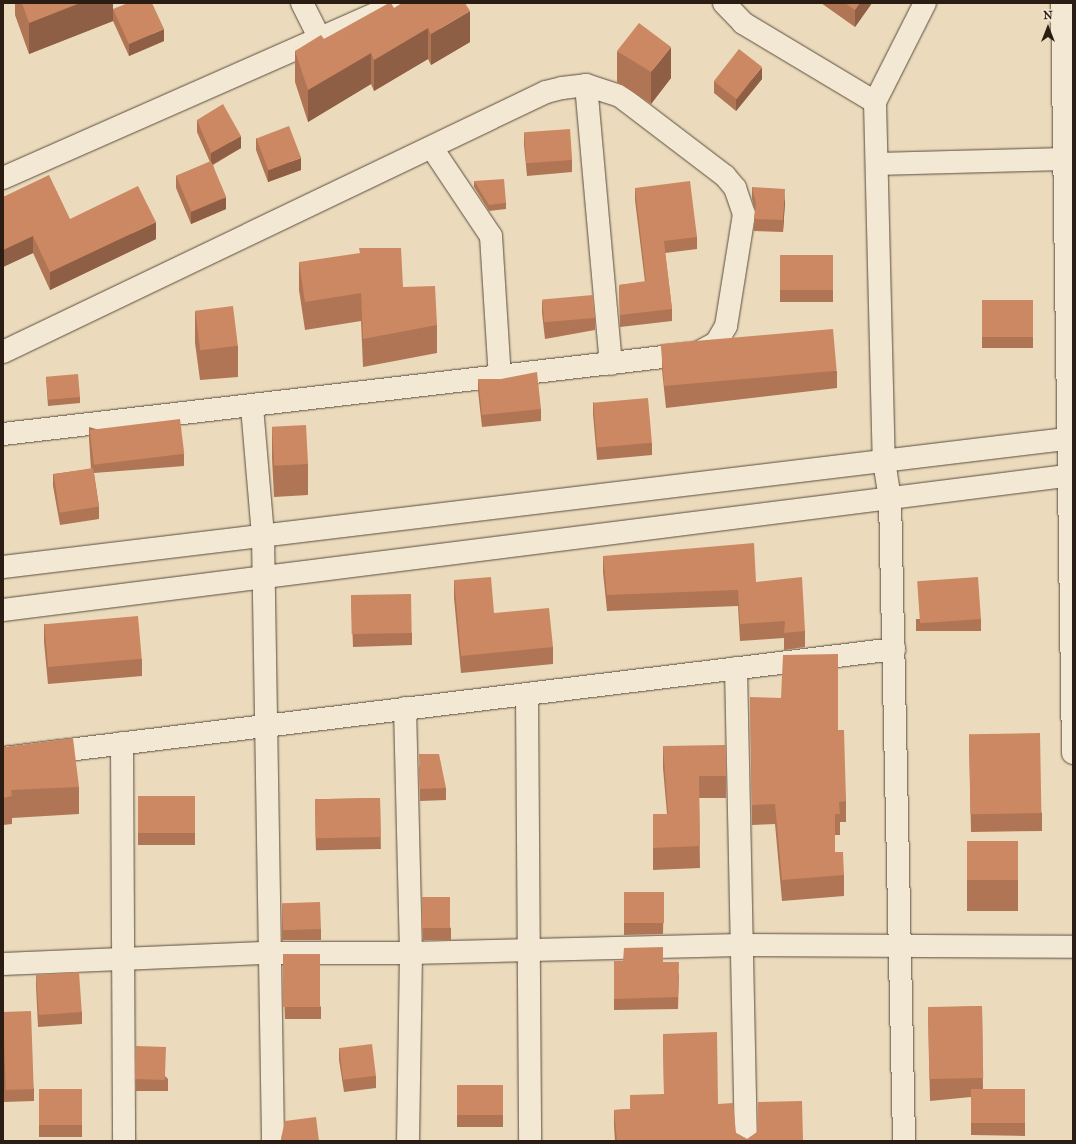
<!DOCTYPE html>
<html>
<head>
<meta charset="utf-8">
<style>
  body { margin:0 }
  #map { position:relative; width:1076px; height:1144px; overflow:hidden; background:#ebdbbc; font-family:"IM FELL Great Primer",serif }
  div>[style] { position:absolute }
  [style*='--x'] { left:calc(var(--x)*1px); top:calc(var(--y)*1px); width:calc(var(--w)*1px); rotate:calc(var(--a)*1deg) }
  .roads { filter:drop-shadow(0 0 1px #5b4c3e) drop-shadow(0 0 1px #5b4c3e) }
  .minor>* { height:22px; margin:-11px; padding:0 11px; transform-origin:11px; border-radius:11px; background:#f2e8d3 }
  .wall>* { inset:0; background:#af7554; transform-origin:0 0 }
  .shaded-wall>* { inset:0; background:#8e5f45 }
  .building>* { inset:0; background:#cb8862; transform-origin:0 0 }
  span { translate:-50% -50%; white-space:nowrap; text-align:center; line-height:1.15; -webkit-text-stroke:3px #f2e8d3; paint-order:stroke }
  .frame { position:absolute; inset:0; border:4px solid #2b1c14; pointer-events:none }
  .north { position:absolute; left:1028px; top:8px; width:40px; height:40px; -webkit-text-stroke:3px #f2e8d3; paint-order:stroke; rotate:0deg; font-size:11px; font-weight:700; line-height:16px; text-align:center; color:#2b1c14 }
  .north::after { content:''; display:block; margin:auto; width:14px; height:18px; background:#2b1c14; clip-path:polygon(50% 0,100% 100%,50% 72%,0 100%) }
</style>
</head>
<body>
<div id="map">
  <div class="roads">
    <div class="minor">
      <i style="--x:302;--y:3;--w:40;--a:63.4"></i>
      <i style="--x:724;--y:3;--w:28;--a:46"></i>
      <i style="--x:743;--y:23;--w:154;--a:30.9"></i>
      <i style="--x:875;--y:102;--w:359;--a:88.6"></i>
      <i style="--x:884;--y:461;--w:37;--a:81"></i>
      <i style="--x:890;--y:498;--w:643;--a:88.75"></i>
      <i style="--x:1062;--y:3;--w:750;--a:89.16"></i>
      <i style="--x:586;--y:85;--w:280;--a:84.9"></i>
      <i style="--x:875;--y:102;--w:111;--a:-63.2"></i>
      <i style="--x:432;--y:148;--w:106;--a:56.2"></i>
      <i style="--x:491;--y:236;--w:143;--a:86.4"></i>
      <i style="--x:878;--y:164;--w:185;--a:-1.5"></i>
      <i style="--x:3;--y:178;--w:434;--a:-23.8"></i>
      <i style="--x:3;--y:352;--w:602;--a:-25.59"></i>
      <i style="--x:546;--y:92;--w:16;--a:-14"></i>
      <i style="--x:562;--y:88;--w:24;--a:-7"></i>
      <i style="--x:586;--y:85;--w:36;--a:18"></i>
      <i style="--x:620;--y:96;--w:132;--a:37.3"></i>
      <i style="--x:725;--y:176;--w:16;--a:50"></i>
      <i style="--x:735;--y:188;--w:28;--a:71"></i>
      <i style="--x:744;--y:214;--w:113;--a:99.1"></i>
      <i style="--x:726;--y:326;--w:20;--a:120"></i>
      <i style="--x:716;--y:343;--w:21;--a:152"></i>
      <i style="--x:697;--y:353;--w:699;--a:173.34"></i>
      <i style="--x:252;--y:407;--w:129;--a:85.1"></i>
      <i style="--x:263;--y:536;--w:605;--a:89.05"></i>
      <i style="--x:3;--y:567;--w:1078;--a:-6.87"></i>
      <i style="--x:3;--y:610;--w:1078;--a:-7.19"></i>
      <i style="--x:736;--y:668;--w:473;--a:88.8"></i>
      <i style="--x:527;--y:694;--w:447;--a:89.6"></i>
      <i style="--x:405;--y:708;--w:245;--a:88.6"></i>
      <i style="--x:411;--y:953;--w:188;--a:90.9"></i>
      <i style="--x:122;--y:743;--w:398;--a:89.7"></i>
      <i style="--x:3;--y:758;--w:898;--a:-6.97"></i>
      <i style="--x:3;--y:964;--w:266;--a:-2.4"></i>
      <i style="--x:269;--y:953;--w:142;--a:0"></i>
      <i style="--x:411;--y:953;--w:330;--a:-1.4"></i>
      <i style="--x:741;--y:945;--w:332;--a:0.3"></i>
    </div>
  </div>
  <div class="wall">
    <i style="clip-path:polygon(15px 3px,113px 3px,113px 9px,164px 41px,129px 56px,113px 21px,29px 54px,15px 15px)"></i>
    <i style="clip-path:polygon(821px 3px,872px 3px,855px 27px)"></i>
    <i style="clip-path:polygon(394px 8px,470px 42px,431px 65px,428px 59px,374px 91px,371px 84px,308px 122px,295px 82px,295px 51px,324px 39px)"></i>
    <i style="clip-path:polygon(617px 51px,671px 78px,651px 104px,617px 82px)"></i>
    <i style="clip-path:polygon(762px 79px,736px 111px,714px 93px,714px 81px)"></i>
    <i style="clip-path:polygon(197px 120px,241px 148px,213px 165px,226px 209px,191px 224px,176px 188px,176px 176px,210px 162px,197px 132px)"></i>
    <i style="clip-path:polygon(524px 133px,572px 160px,572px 172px,527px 176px,524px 145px)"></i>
    <i style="clip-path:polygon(256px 138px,301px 170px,268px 182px,256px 150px)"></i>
    <i style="clip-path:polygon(474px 181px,506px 203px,506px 209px,489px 211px,474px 187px)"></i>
    <i style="clip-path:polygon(752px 187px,785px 201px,783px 232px,754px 231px,754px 219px,755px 211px,752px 199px)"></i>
    <i style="clip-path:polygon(635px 188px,697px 237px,697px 249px,665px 253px,672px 309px,672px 321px,620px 327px,619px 285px,645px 282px,635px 200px)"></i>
    <i style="clip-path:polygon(3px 197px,70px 219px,156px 239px,50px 290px,33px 253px,3px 267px)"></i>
    <i style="left:780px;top:255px;width:53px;height:47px"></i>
    <i style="clip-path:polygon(299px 262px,403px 287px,437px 325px,437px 353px,363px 367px,361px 321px,305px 330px,299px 290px)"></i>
    <i style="left:982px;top:300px;width:51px;height:48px"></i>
    <i style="clip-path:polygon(542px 301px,595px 318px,595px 330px,545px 339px,542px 313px)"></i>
    <i style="clip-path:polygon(195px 311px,238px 346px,238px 377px,200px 380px,195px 343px)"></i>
    <i style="clip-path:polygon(662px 352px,837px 371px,837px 388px,666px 408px,662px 370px)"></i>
    <i style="clip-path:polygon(46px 377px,80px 397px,80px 403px,48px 406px)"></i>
    <i style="clip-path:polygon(478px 379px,541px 409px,541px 421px,482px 427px,478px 391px)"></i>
    <i style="clip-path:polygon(593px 402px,652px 443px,652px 455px,597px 460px,593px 414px)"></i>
    <i style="clip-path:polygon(89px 427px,184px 454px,184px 466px,94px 473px,99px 507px,99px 519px,60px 525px,53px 486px,53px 474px,91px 469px,89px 439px)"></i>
    <i style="clip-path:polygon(272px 427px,308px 464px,308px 495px,274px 497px,272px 458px)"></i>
    <i style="clip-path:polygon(603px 556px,756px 582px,805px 631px,805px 647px,784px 650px,784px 638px,740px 641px,738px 606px,607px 611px,603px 572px)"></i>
    <i style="clip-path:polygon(454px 580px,494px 613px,553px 647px,553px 664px,461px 673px,454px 598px)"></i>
    <i style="clip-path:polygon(351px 596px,412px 633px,412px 645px,353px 647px)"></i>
    <i style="left:916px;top:619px;width:65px;height:12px"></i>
    <i style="clip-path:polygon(44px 624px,142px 659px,142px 676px,48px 684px,44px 642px)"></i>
    <i style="clip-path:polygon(750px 697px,838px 730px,846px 801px,846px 822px,840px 822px,840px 835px,835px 835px,835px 852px,844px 875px,844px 896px,782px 901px,775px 824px,752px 825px)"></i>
    <i style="clip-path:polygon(969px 734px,1042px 813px,1042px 831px,971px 832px)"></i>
    <i style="clip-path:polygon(663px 746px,726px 776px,726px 798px,699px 798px,700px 868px,653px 870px,653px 814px,667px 814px,663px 768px)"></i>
    <i style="clip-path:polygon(3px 747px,79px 787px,79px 814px,12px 818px,12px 824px,3px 825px)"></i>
    <i style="clip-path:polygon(419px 766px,446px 788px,446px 800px,420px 801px)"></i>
    <i style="left:138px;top:796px;width:57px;height:49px"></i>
    <i style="left:380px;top:798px;width:51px;height:65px;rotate:89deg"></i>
    <i style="left:967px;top:841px;width:51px;height:70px"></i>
    <i style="clip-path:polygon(664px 892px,663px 934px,624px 935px,624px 923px)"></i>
    <i style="clip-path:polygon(282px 904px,321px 929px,321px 940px,282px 940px)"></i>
    <i style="clip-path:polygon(422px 909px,451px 928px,451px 940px,423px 940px)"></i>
    <i style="clip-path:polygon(663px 962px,679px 974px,678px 1009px,614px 1010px,614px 999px)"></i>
    <i style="clip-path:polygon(283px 966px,321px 1007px,321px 1019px,285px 1019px)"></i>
    <i style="clip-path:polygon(36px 975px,82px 1012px,82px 1024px,38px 1027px,36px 986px)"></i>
    <i style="clip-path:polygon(982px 1006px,983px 1089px,1025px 1089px,1025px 1136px,971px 1135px,971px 1097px,930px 1101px,928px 1008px)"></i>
    <i style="clip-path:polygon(3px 1012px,34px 1089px,34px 1101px,3px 1102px)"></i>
    <i style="clip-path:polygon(663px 1034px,718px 1104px,736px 1133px,747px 1139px,803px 1141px,615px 1141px,614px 1125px,614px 1110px,630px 1109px,664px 1094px)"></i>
    <i style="clip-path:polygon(136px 1046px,168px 1079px,168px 1091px,136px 1091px)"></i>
    <i style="clip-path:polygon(339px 1048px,376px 1076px,376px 1088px,344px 1092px,339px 1060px)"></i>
    <i style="left:457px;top:1085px;width:46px;height:42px"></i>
    <i style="left:39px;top:1089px;width:43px;height:48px"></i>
  </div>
  <div class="shaded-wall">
    <i style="clip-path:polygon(80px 3px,113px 3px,113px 21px,29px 54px,29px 23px)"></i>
    <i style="clip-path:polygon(860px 3px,872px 3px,855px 27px,855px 10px)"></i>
    <i style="clip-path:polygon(470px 11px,470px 42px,431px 65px,431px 34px)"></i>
    <i style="clip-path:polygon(428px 28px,428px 59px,374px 91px,374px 60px)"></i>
    <i style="clip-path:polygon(164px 29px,164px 41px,129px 56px,129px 44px)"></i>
    <i style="clip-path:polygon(671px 47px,671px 78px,651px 104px,651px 72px)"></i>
    <i style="clip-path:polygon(371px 53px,371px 84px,308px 122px,308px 90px)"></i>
    <i style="clip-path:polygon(762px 67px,762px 79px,736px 111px,736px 99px)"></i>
    <i style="clip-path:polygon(241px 136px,241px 148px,211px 165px,211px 153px)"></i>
    <i style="clip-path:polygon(301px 158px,301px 170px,268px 182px,268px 170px)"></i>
    <i style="clip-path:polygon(785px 189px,785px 201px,783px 232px,783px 220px)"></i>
    <i style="clip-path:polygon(226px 197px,226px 209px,191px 224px,191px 212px)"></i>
    <i style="clip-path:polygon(156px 222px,156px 239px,50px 290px,50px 272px)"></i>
    <i style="clip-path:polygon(33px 236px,33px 253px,3px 267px,3px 250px)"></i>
  </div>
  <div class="building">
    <i style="clip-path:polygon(22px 3px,80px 3px,29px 23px)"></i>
    <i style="clip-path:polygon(128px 3px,152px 3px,164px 29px,129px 44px,113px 9px)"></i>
    <i style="clip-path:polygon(389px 3px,391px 3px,394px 8px,402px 3px,465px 3px,470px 11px,431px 34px,428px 28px,374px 60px,371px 53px,308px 90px,295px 51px,321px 35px,324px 39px)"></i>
    <i style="clip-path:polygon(845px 3px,860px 3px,855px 10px)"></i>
    <i style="clip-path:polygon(639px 23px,671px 47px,651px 72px,617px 51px)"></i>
    <i style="left:739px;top:49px;width:29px;height:41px;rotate:38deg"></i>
    <i style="clip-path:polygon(223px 104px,241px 136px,211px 153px,197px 120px)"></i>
    <i style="left:289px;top:126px;width:34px;height:35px;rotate:69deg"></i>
    <i style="left:570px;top:129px;width:31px;height:46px;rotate:86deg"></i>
    <i style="left:211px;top:161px;width:39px;height:38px;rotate:67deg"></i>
    <i style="clip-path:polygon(49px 175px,70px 219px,138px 186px,156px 222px,50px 272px,33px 236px,3px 250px,3px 197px)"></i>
    <i style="clip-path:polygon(504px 179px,506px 203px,489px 205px,474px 181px)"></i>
    <i style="clip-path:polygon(690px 181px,697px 237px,664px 241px,672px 309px,620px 315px,619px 285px,646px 281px,635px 188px)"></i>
    <i style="clip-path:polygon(752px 187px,785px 189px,783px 220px,754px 219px,756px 204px)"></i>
    <i style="clip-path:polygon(359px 248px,401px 248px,403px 287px,435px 286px,437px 325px,363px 339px,361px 293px,305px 302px,299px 262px,360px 253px)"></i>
    <i style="left:780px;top:255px;width:53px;height:35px"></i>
    <i style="left:593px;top:295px;width:23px;height:51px;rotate:85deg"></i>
    <i style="left:982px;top:300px;width:51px;height:37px"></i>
    <i style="left:233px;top:306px;width:40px;height:38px;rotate:83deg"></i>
    <i style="left:833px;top:329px;width:42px;height:173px;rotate:85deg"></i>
    <i style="clip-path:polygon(537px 372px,541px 409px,482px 415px,478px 379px,501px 379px)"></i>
    <i style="left:78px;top:374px;width:23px;height:32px;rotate:85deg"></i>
    <i style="left:648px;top:398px;width:45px;height:55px;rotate:85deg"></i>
    <i style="left:180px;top:419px;width:35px;height:91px;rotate:83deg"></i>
    <i style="left:306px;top:425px;width:39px;height:34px;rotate:87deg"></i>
    <i style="left:93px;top:468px;width:39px;height:40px;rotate:81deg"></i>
    <i style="clip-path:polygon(754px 543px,756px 582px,802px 577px,805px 631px,784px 633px,785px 621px,740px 624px,738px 590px,607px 595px,603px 556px)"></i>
    <i style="clip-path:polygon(491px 577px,494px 613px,549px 608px,553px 647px,461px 656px,454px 580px)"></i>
    <i style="left:978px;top:577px;width:42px;height:61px;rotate:86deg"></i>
    <i style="left:411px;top:594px;width:39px;height:60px;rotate:89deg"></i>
    <i style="left:138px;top:616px;width:43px;height:94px;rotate:85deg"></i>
    <i style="clip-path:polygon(838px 654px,838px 730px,844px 730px,846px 801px,839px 802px,840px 814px,835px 814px,835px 852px,843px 852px,844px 875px,782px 880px,775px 804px,752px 805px,750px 697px,781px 698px,783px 655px)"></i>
    <i style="left:1040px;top:733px;width:80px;height:71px;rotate:89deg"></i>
    <i style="clip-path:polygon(73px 738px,79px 787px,11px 790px,12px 796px,3px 798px,3px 747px)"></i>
    <i style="clip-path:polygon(726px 745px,726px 776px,699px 776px,700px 846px,653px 848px,653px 814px,668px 814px,663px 746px)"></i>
    <i style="clip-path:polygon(419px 754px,439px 754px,446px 788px,420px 789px)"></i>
    <i style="left:138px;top:796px;width:57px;height:37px"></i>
    <i style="left:380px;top:798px;width:39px;height:65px;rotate:89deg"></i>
    <i style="left:967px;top:841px;width:51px;height:39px"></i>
    <i style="left:624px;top:892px;width:40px;height:31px"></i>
    <i style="left:422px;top:897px;width:28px;height:31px"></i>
    <i style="left:320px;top:902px;width:27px;height:38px;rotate:88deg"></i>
    <i style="clip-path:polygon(663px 947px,663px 962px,679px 962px,678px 997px,614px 999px,614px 961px,623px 961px,624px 948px)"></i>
    <i style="left:283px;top:954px;width:37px;height:53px"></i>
    <i style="left:79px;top:972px;width:40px;height:43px;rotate:86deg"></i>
    <i style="left:982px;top:1006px;width:72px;height:54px;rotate:89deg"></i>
    <i style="left:31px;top:1011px;width:78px;height:28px;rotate:88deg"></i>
    <i style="clip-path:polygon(717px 1032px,718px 1104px,733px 1103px,736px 1133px,747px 1139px,757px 1132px,758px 1102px,802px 1101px,803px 1141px,617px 1141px,614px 1110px,630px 1109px,630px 1095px,664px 1094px,663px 1034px)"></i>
    <i style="left:372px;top:1044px;width:32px;height:33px;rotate:83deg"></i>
    <i style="left:136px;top:1046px;width:30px;height:33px;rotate:2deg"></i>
    <i style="left:457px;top:1085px;width:46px;height:30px"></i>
    <i style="left:39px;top:1089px;width:43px;height:36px"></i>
    <i style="left:971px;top:1089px;width:54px;height:34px"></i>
    <i style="clip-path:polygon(316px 1117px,319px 1141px,281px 1141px,281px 1138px,285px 1121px)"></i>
  </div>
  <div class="frame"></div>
  <div class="north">N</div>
</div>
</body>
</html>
